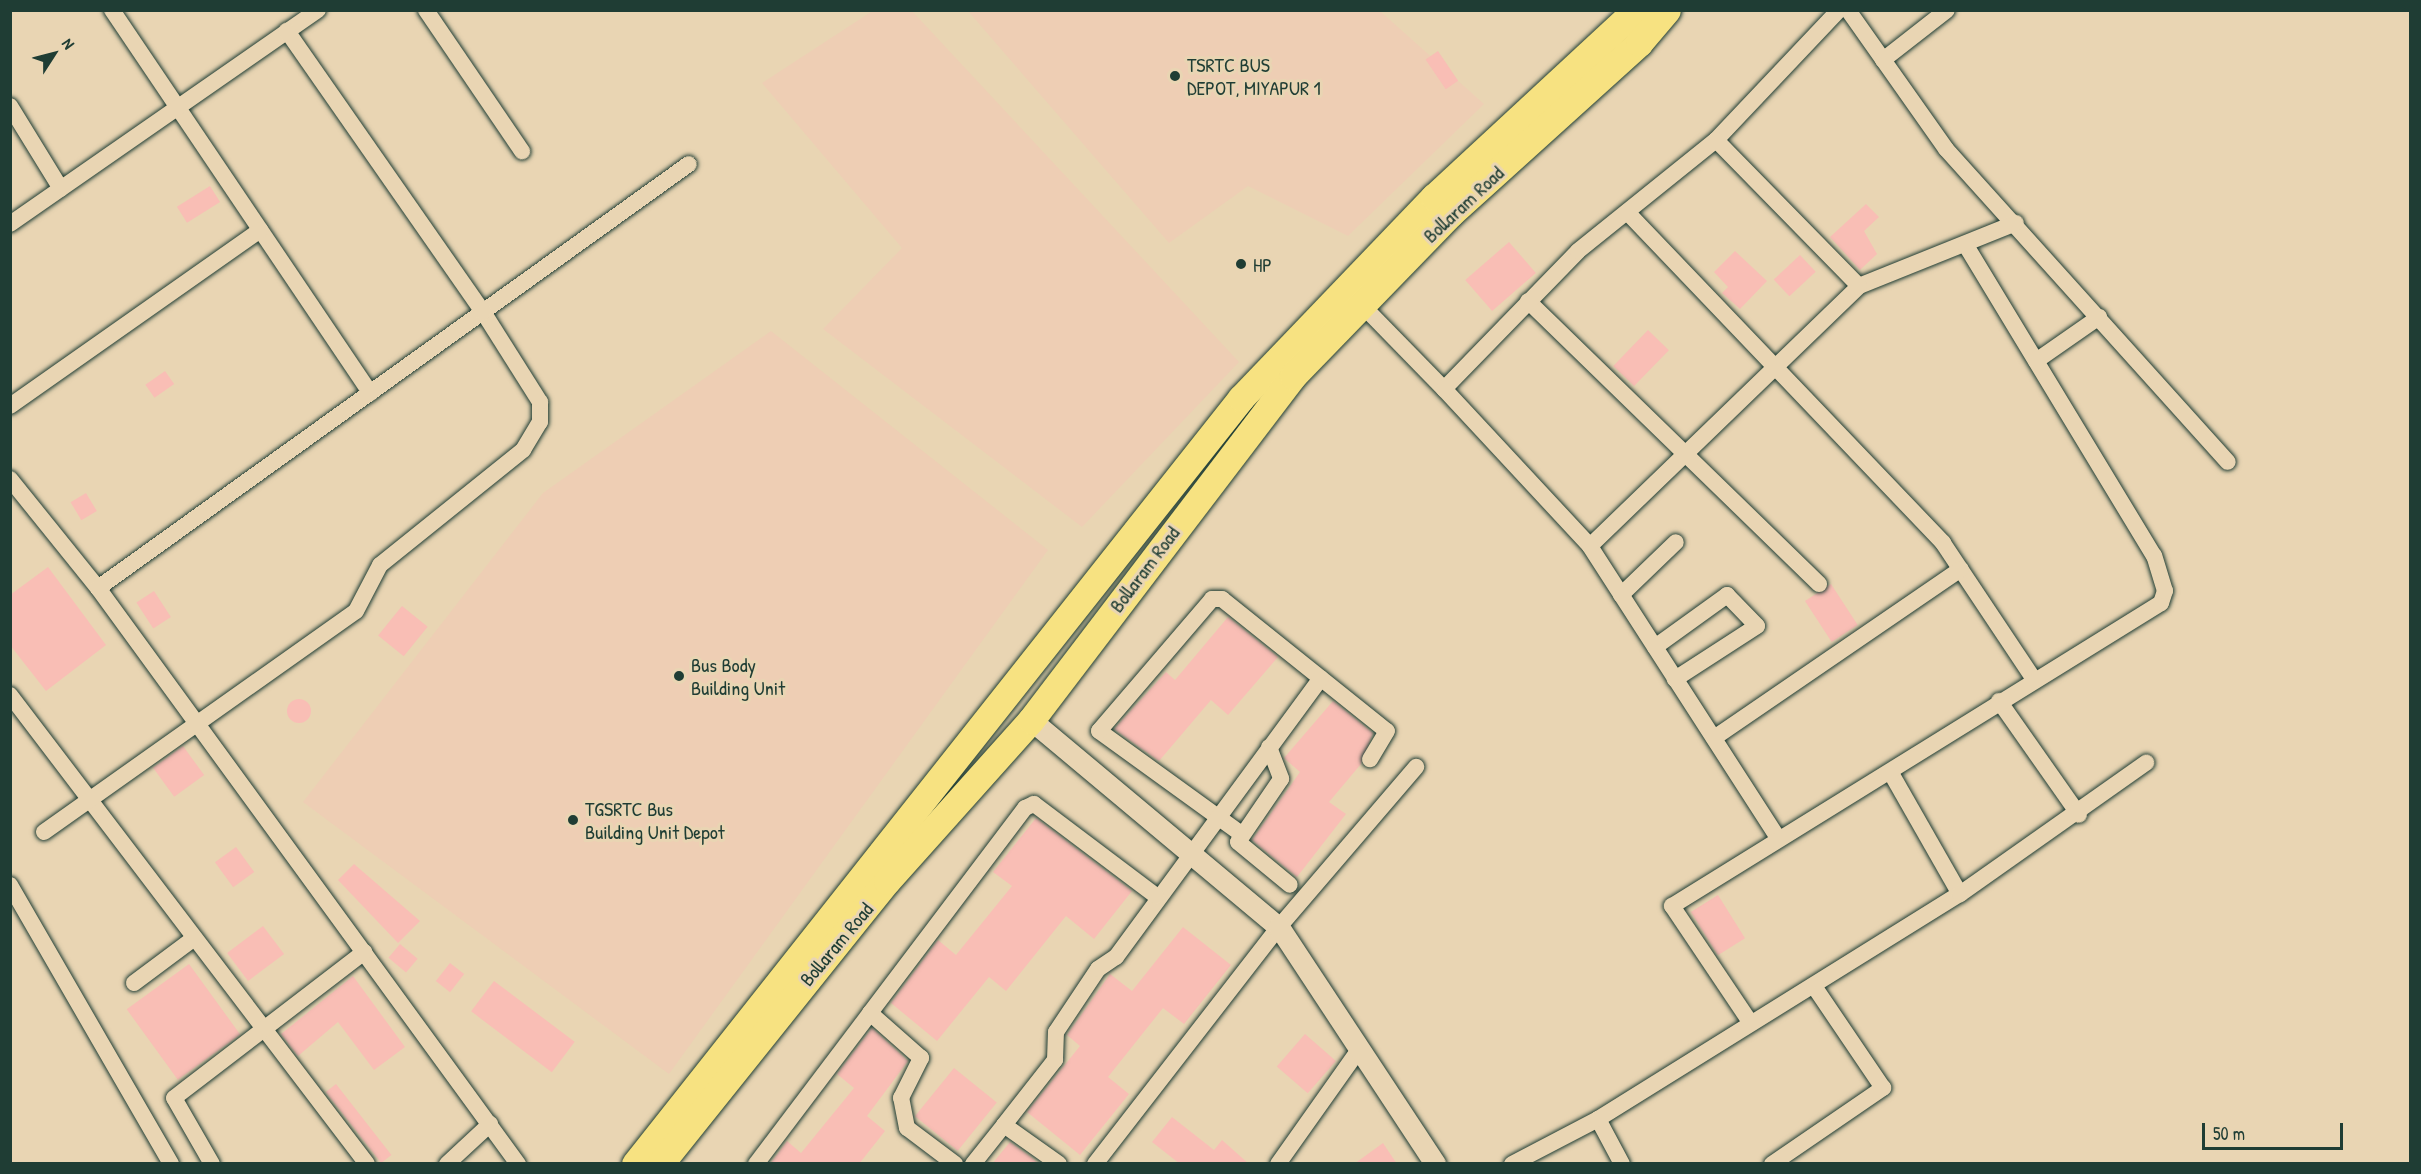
<!DOCTYPE html>
<html>
<head>
<meta charset="utf-8">
<style>
  body { margin:0 }
  #map { position:relative; width:2421px; height:1174px; overflow:hidden; background:#e9d5b3; font-family:"Patrick Hand",sans-serif }
  div>[style] { position:absolute }
  [style*='--x'] { left:calc(var(--x)*1px); top:calc(var(--y)*1px); width:calc(var(--w)*1px); rotate:calc(var(--a)*1deg) }
  .built>* { inset:0; background:#eeceb4 }
  .building>* { inset:0; background:#f9beb5; transform-origin:0 0 }
  .round { border-radius:50% }
  .roads { filter:drop-shadow(0 0 2px #1f3d34) drop-shadow(0 0 2px #1f3d34) }
  .minor>* { height:16px; margin:-8px; padding:0 8px; transform-origin:8px; border-radius:8px; background:#e9d5b3 }
  .tertiary>* { height:21px; margin:-10.5px; padding:0 10.5px; transform-origin:10.5px; border-radius:10.5px; background:#e9d5b3 }
  .primary>* { height:27px; margin:-13.5px; padding:0 13.5px; transform-origin:13.5px; border-radius:13.5px; background:#f7e281 }
  .dots>* { width:16px; height:16px; translate:-50% -50%; box-sizing:border-box; border:3px solid #e9d5b3; border-radius:50% }
  span { translate:-50% -50%; white-space:nowrap; text-align:center; line-height:1.15; -webkit-text-stroke:6px #e9d5b3; paint-order:stroke }
  .poi-label { font-size:20px; color:#1f3d34 }
  .left { translate:0 -50%; text-align:left }
  .street-label { font-size:20px; color:#1f3d34 }
  .frame { position:absolute; inset:0; border:12px solid #1f3d34; pointer-events:none }
  .north { position:absolute; left:24px; top:24px; width:60px; height:60px; -webkit-text-stroke:4px #e9d5b3; paint-order:stroke; rotate:54deg; font-size:16px; font-weight:700; line-height:24px; text-align:center; color:#1f3d34 }
  .north::after { content:''; display:block; margin:auto; width:21px; height:27px; background:#1f3d34; clip-path:polygon(50% 0,100% 100%,50% 72%,0 100%) }
  .scale { position:absolute; left:2202px; top:1123px; width:141px; height:27px; box-sizing:border-box; border:3px solid #1f3d34; border-top:0; padding-left:8px; font-size:18px; line-height:21px; white-space:nowrap; color:#1f3d34; -webkit-text-stroke:4px #e9d5b3; paint-order:stroke }
</style>
</head>
<body>
<div id="map">
  <div class="built">
    <i style="clip-path:polygon(874px 10px,912px 11px,1239px 362px,1082px 527px,823px 329px,902px 248px,762px 83px)"></i>
    <i style="clip-path:polygon(968px 11px,1380px 11px,1484px 104px,1348px 236px,1248px 186px,1169px 243px)"></i>
    <i style="clip-path:polygon(771px 331px,1048px 550px,669px 1074px,303px 802px,543px 493px)"></i>
  </div>
  <div class="building">
    <i style="left:1438px;top:51px;width:36px;height:15px;rotate:56deg"></i>
    <i style="left:210px;top:186px;width:19px;height:39px;rotate:58deg"></i>
    <i style="clip-path:polygon(1866px 204px,1879px 217px,1864px 231px,1877px 254px,1860px 270px,1830px 237px)"></i>
    <i style="left:1509px;top:242px;width:41px;height:58px;rotate:49deg"></i>
    <i style="clip-path:polygon(1735px 251px,1767px 281px,1740px 309px,1722px 293px,1728px 287px,1714px 272px)"></i>
    <i style="left:1800px;top:255px;width:23px;height:36px;rotate:47deg"></i>
    <i style="left:1648px;top:330px;width:29px;height:50px;rotate:44deg"></i>
    <i style="left:165px;top:371px;width:16px;height:24px;rotate:55deg"></i>
    <i style="left:86px;top:493px;width:21px;height:18px;rotate:59deg"></i>
    <i style="clip-path:polygon(48px 567px,106px 645px,46px 691px,10px 645px,10px 595px)"></i>
    <i style="left:1831px;top:584px;width:49px;height:31px;rotate:57deg"></i>
    <i style="left:154px;top:591px;width:31px;height:21px;rotate:57deg"></i>
    <i style="left:402px;top:606px;width:33px;height:38px;rotate:39deg"></i>
    <i style="clip-path:polygon(1228px 617px,1278px 657px,1228px 715px,1211px 700px,1159px 761px,1114px 729px,1166px 672px,1175px 680px)"></i>
    <i class="round" style="left:287px;top:699px;width:24px;height:24px"></i>
    <i style="clip-path:polygon(1333px 701px,1373px 733px,1361px 764px,1329px 802px,1346px 814px,1297px 877px,1252px 840px,1300px 772px,1284px 758px)"></i>
    <i style="left:183px;top:746px;width:36px;height:37px;rotate:54deg"></i>
    <i style="clip-path:polygon(1036px 818px,1132px 891px,1094px 939px,1066px 916px,1006px 991px,989px 977px,937px 1041px,891px 1003px,938px 940px,956px 955px,1012px 886px,993px 872px)"></i>
    <i style="left:236px;top:847px;width:31px;height:26px;rotate:54deg"></i>
    <i style="clip-path:polygon(354px 864px,420px 921px,398px 943px,338px 880px)"></i>
    <i style="left:1718px;top:895px;width:51px;height:32px;rotate:58deg"></i>
    <i style="left:263px;top:926px;width:35px;height:45px;rotate:53deg"></i>
    <i style="clip-path:polygon(1183px 927px,1231px 965px,1184px 1024px,1163px 1008px,1108px 1077px,1129px 1094px,1080px 1155px,1027px 1112px,1080px 1046px,1067px 1035px,1110px 974px,1132px 991px)"></i>
    <i style="left:400px;top:944px;width:23px;height:18px;rotate:40deg"></i>
    <i style="left:450px;top:963px;width:18px;height:23px;rotate:38deg"></i>
    <i style="left:189px;top:964px;width:87px;height:77px;rotate:54deg"></i>
    <i style="clip-path:polygon(353px 976px,405px 1047px,374px 1070px,338px 1022px,298px 1056px,281px 1034px)"></i>
    <i style="left:494px;top:981px;width:101px;height:38px;rotate:37deg"></i>
    <i style="clip-path:polygon(872px 1028px,908px 1061px,867px 1116px,885px 1131px,859px 1164px,770px 1164px,787px 1141px,801px 1153px,854px 1088px,837px 1074px)"></i>
    <i style="left:1305px;top:1034px;width:41px;height:43px;rotate:41deg"></i>
    <i style="left:954px;top:1068px;width:55px;height:62px;rotate:39deg"></i>
    <i style="left:336px;top:1084px;width:90px;height:13px;rotate:52deg"></i>
    <i style="clip-path:polygon(1172px 1117px,1214px 1150px,1222px 1140px,1249px 1164px,1180px 1164px,1152px 1142px)"></i>
    <i style="clip-path:polygon(1010px 1142px,1032px 1158px,1039px 1164px,992px 1164px)"></i>
    <i style="clip-path:polygon(1383px 1143px,1397px 1164px,1354px 1164px)"></i>
  </div>
  <div class="roads">
    <div class="minor">
      <i style="--x:112;--y:10;--w:462;--a:56"></i>
      <i style="--x:426;--y:10;--w:171;--a:55.8"></i>
      <i style="--x:1848;--y:10;--w:170;--a:54.8"></i>
      <i style="--x:1946;--y:149;--w:421;--a:48"></i>
      <i style="--x:1883;--y:60;--w:81;--a:-38"></i>
      <i style="--x:10;--y:106;--w:97;--a:58.4"></i>
      <i style="--x:1716;--y:140;--w:179;--a:-46.6"></i>
      <i style="--x:1627;--y:212;--w:458;--a:46.3"></i>
      <i style="--x:1943;--y:543;--w:162;--a:56.3"></i>
      <i style="--x:10;--y:224;--w:375;--a:-34.8"></i>
      <i style="--x:1528;--y:301;--w:406;--a:44.2"></i>
      <i style="--x:1361;--y:304;--w:119;--a:45.7"></i>
      <i style="--x:2036;--y:361;--w:77;--a:-34.9"></i>
      <i style="--x:10;--y:406;--w:306;--a:-35.1"></i>
      <i style="--x:10;--y:479;--w:140;--a:51.1"></i>
      <i style="--x:98;--y:588;--w:713;--a:53.9"></i>
      <i style="--x:1590;--y:546;--w:374;--a:-44"></i>
      <i style="--x:1859;--y:286;--w:169;--a:-21.9"></i>
      <i style="--x:98;--y:588;--w:727;--a:-35.66"></i>
      <i style="--x:1621;--y:595;--w:76;--a:-43.9"></i>
      <i style="--x:1655;--y:647;--w:89;--a:-35.8"></i>
      <i style="--x:1727;--y:595;--w:43;--a:45.9"></i>
      <i style="--x:1757;--y:626;--w:98;--a:147.1"></i>
      <i style="--x:10;--y:695;--w:589;--a:52.72"></i>
      <i style="--x:1999;--y:701;--w:139;--a:54.9"></i>
      <i style="--x:1714;--y:738;--w:299;--a:-34.4"></i>
      <i style="--x:1269;--y:747;--w:34;--a:69"></i>
      <i style="--x:1281;--y:779;--w:76;--a:124.3"></i>
      <i style="--x:1238;--y:842;--w:67;--a:39.6"></i>
      <i style="--x:1892;--y:775;--w:137;--a:60.3"></i>
      <i style="--x:44;--y:832;--w:382;--a:-35.3"></i>
      <i style="--x:356;--y:611;--w:52;--a:-62.4"></i>
      <i style="--x:380;--y:565;--w:184;--a:-38.8"></i>
      <i style="--x:523;--y:450;--w:33;--a:-59"></i>
      <i style="--x:540;--y:422;--w:20;--a:-90"></i>
      <i style="--x:540;--y:402;--w:107;--a:-122.3"></i>
      <i style="--x:483;--y:312;--w:343;--a:-124.9"></i>
      <i style="--x:1240;--y:833;--w:174;--a:-144.1"></i>
      <i style="--x:1099;--y:731;--w:174;--a:-49.4"></i>
      <i style="--x:1212;--y:599;--w:10;--a:0"></i>
      <i style="--x:1222;--y:599;--w:211;--a:38.7"></i>
      <i style="--x:1387;--y:731;--w:33;--a:121"></i>
      <i style="--x:1778;--y:838;--w:347;--a:-122.8"></i>
      <i style="--x:1590;--y:546;--w:214;--a:-132.9"></i>
      <i style="--x:1444;--y:389;--w:192;--a:-45.8"></i>
      <i style="--x:1578;--y:251;--w:177;--a:-38.8"></i>
      <i style="--x:1716;--y:140;--w:204;--a:45.6"></i>
      <i style="--x:10;--y:885;--w:322;--a:60"></i>
      <i style="--x:134;--y:983;--w:74;--a:-36.7"></i>
      <i style="--x:1750;--y:1022;--w:140;--a:-123.9"></i>
      <i style="--x:1672;--y:906;--w:575;--a:-31.78"></i>
      <i style="--x:2161;--y:603;--w:13;--a:-72"></i>
      <i style="--x:2165;--y:591;--w:37;--a:-107"></i>
      <i style="--x:2154;--y:556;--w:363;--a:-121.2"></i>
      <i style="--x:1598;--y:1119;--w:51;--a:61.9"></i>
      <i style="--x:1004;--y:1125;--w:83;--a:-51.9"></i>
      <i style="--x:1055;--y:1060;--w:28;--a:-88"></i>
      <i style="--x:1056;--y:1032;--w:76;--a:-56.3"></i>
      <i style="--x:1098;--y:969;--w:22;--a:-34"></i>
      <i style="--x:1116;--y:957;--w:346;--a:-53.7"></i>
      <i style="--x:212;--y:1164;--w:76;--a:-119.9"></i>
      <i style="--x:174;--y:1098;--w:240;--a:-37.5"></i>
      <i style="--x:447;--y:1164;--w:59;--a:-42.9"></i>
      <i style="--x:756;--y:1164;--w:189;--a:-52.9"></i>
      <i style="--x:955;--y:1164;--w:60;--a:-143.1"></i>
      <i style="--x:907;--y:1128;--w:31;--a:-101"></i>
      <i style="--x:901;--y:1098;--w:45;--a:-63.4"></i>
      <i style="--x:921;--y:1058;--w:68;--a:-138.6"></i>
      <i style="--x:870;--y:1013;--w:257;--a:-52.9"></i>
      <i style="--x:1025;--y:808;--w:10;--a:-24"></i>
      <i style="--x:1034;--y:804;--w:153;--a:37"></i>
      <i style="--x:973;--y:1164;--w:50;--a:-51.5"></i>
      <i style="--x:1004;--y:1125;--w:67;--a:35.3"></i>
      <i style="--x:1095;--y:1164;--w:300;--a:-52.2"></i>
      <i style="--x:1279;--y:927;--w:211;--a:-49.4"></i>
      <i style="--x:1278;--y:1164;--w:142;--a:-54.7"></i>
      <i style="--x:1512;--y:1164;--w:97;--a:-27.6"></i>
      <i style="--x:1598;--y:1119;--w:426;--a:-31.9"></i>
      <i style="--x:1960;--y:894;--w:228;--a:-35.2"></i>
      <i style="--x:1772;--y:1164;--w:135;--a:-34.4"></i>
      <i style="--x:1883;--y:1088;--w:123;--a:-124.1"></i>
    </div>
    <div class="tertiary">
      <i style="--x:1031;--y:720;--w:323;--a:39.9"></i>
      <i style="--x:1279;--y:927;--w:284;--a:56.6"></i>
    </div>
    <div class="primary">
      <i style="--x:635;--y:1164;--w:977;--a:-51.65"></i>
      <i style="--x:1241;--y:398;--w:279;--a:-46.2"></i>
      <i style="--x:1434;--y:197;--w:275;--a:-42.8"></i>
      <i style="--x:660;--y:1164;--w:363;--a:-51.3"></i>
      <i style="--x:887;--y:881;--w:216;--a:-48.2"></i>
      <i style="--x:1031;--y:720;--w:432;--a:-52.7"></i>
      <i style="--x:1293;--y:376;--w:226;--a:-45.9"></i>
      <i style="--x:1450;--y:214;--w:255;--a:-42.1"></i>
      <i style="--x:1639;--y:43;--w:43;--a:-49.7"></i>
    </div>
  </div>
  <div class="dots">
    <i style="left:1175px;top:76px;background:#1f3d34"></i>
    <i style="left:1241px;top:264px;background:#1f3d34"></i>
    <i style="left:679px;top:676px;background:#1f3d34"></i>
    <i style="left:573px;top:820px;background:#1f3d34"></i>
  </div>
  <div class="poi-label">
    <span class="left" style="left:1187px;top:76px">TSRTC BUS<br>DEPOT, MIYAPUR 1</span>
    <span class="left" style="left:1253px;top:264px">HP</span>
    <span class="left" style="left:691px;top:676px">Bus Body<br>Building Unit</span>
    <span class="left" style="left:585px;top:820px">TGSRTC Bus<br>Building Unit Depot</span>
  </div>
  <div class="street-label">
    <span style="left:1463px;top:204px;rotate:-43deg">Bollaram Road</span>
    <span style="left:1144px;top:569px;rotate:-53deg">Bollaram Road</span>
    <span style="left:836px;top:944px;rotate:-50deg">Bollaram Road</span>
  </div>
  <div class="frame"></div>
  <div class="north">N</div>
  <div class="scale">50 m</div>
</div>
</body>
</html>
